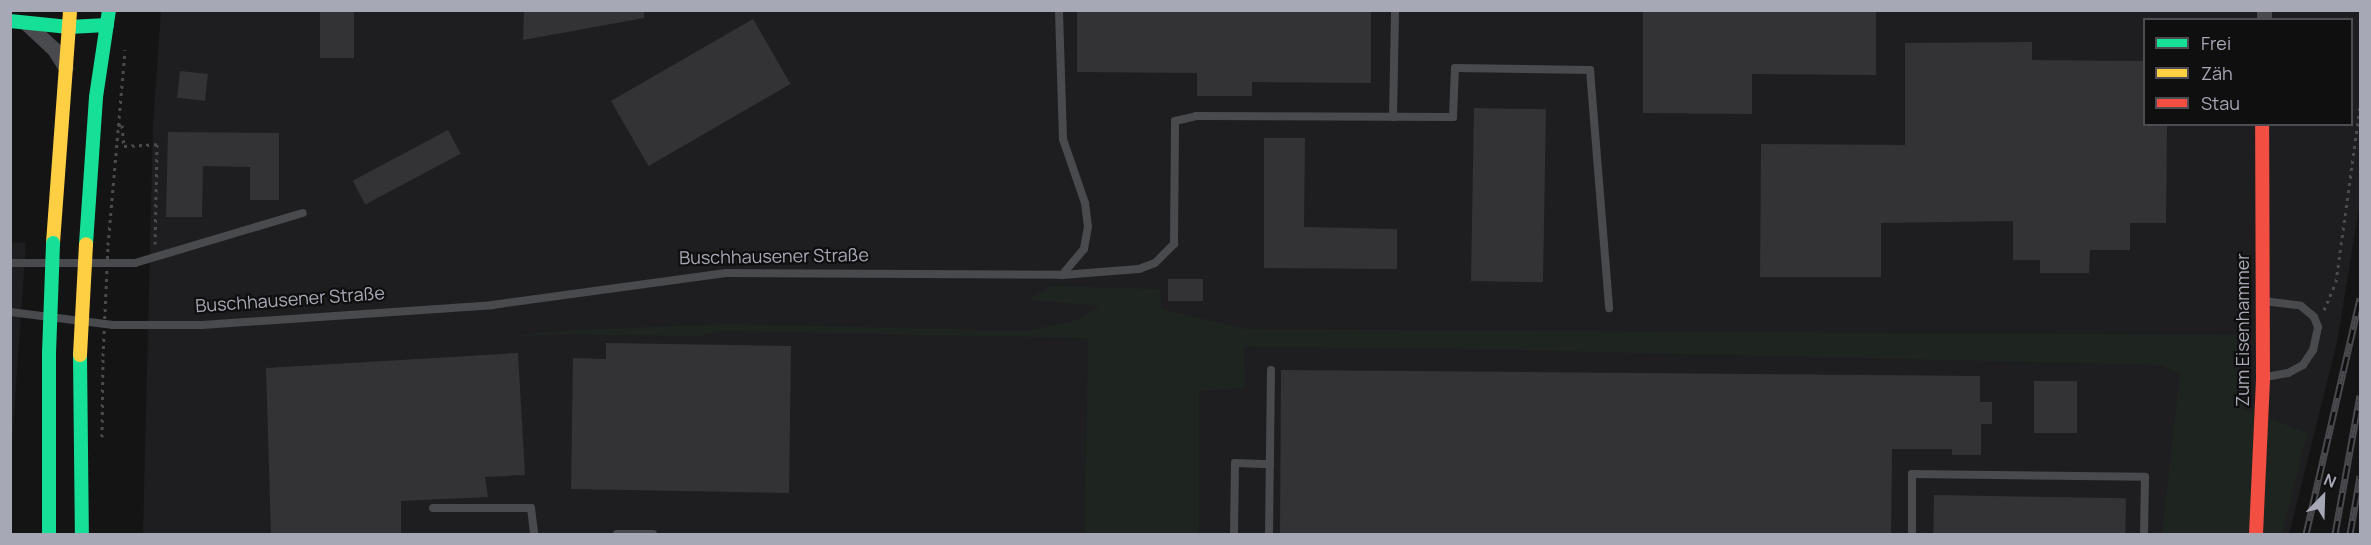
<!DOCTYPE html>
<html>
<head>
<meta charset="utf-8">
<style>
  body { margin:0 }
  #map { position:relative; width:2371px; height:545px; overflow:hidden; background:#141415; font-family:Manrope,sans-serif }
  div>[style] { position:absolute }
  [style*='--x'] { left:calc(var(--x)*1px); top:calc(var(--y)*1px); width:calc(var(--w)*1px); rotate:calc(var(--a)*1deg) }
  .built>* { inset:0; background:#1e1e20; transform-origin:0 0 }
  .green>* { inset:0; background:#1e2520 }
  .building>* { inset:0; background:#333336; transform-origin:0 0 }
  .path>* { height:3px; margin-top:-1.5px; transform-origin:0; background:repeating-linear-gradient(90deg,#4a4a4f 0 3px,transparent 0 7.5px) }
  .lane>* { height:8px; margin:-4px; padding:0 4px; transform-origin:4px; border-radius:4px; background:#494a4d }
  .street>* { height:15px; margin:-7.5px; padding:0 7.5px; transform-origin:7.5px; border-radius:7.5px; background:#494a4d }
  .fast>* { height:14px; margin:-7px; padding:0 7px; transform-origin:7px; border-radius:7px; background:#16e098 }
  .slow>* { height:14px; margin:-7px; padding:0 7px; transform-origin:7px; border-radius:7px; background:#ffcf43 }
  .jam>* { height:14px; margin:-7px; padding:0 7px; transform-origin:7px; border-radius:7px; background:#f24e42 }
  .rail>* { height:7px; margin-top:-3.5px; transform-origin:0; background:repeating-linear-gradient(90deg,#0f0f10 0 14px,#4a4a4e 0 28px); box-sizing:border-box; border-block:2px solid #4a4a4e }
  .path-bridge>* { height:3px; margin-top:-1.5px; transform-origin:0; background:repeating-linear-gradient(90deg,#4a4a4f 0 3px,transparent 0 7.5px) }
  .fast-bridge>* { height:14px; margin:-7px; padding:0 7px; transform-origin:7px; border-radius:7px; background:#16e098 }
  .slow-bridge>* { height:14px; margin:-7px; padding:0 7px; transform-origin:7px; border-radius:7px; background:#ffcf43 }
  span { translate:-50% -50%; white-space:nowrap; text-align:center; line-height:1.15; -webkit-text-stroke:4.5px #0f0f10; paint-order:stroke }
  .street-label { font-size:18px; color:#a7a8b5 }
  .frame { position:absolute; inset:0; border:12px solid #a7a8b5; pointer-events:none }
  .legend { position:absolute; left:2143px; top:18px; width:210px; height:108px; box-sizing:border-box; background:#0f0f10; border:2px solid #4c4c52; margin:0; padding:8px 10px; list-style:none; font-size:18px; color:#a7a8b5 }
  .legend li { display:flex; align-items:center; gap:12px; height:30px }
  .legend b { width:30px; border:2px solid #4c4c52 }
  .north { position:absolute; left:2293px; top:467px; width:60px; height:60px; -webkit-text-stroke:4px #0f0f10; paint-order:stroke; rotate:23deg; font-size:16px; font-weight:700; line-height:24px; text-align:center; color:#a7a8b5 }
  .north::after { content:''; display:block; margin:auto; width:21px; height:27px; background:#a7a8b5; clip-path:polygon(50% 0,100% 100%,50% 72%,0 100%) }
</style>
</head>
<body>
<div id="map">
  <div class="built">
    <i style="clip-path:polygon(evenodd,161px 11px,2360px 11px,2360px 202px,2337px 342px,2289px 534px,143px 534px,153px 125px,161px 11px,2144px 20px,2352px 20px,2352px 124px,2144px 124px,2144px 20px)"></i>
    <i style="left:10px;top:242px;width:16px;height:292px;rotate:4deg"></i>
  </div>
  <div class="green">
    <i style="clip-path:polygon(1051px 286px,1160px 289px,1162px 309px,1245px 329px,2236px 335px,2244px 409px,2307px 433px,2282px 534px,2162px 534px,2180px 373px,2160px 365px,1432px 348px,1244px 347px,1245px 388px,1199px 391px,1199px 534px,1085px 534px,1088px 338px,724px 331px,700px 336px,553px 334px,492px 338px,575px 330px,727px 324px,1027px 331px,1080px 319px,1100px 306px,1029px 300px)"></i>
  </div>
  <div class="building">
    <i style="left:320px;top:10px;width:34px;height:48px"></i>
    <i style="clip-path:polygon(524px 10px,644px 10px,644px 18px,523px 40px)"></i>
    <i style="clip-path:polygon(1077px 10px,1371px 10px,1371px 83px,1252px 82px,1252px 96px,1197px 96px,1197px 73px,1077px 72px)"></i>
    <i style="clip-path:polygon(1643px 10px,1876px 10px,1876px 75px,1752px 74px,1752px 114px,1643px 113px)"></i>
    <i style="left:753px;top:19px;width:75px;height:164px;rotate:60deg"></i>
    <i style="clip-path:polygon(2032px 42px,2032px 60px,2145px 61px,2145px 124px,2167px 124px,2166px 223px,2130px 223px,2130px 250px,2090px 250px,2089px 273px,2040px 273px,2040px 260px,2013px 260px,2013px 221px,1881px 223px,1881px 277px,1760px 277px,1761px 144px,1905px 145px,1905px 43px)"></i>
    <i style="left:180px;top:71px;width:28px;height:27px;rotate:6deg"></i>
    <i style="left:1474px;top:108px;width:72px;height:173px;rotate:1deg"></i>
    <i style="left:448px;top:130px;width:27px;height:108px;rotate:62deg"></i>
    <i style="clip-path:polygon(168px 132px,279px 133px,279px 200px,250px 200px,250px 167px,203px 166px,202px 217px,166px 217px)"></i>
    <i style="clip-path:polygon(1264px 138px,1305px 138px,1304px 227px,1397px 229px,1397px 269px,1264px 268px)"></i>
    <i style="left:1168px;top:279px;width:35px;height:22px"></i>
    <i style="clip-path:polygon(606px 343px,791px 346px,789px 493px,571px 489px,573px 358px,606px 359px)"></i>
    <i style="clip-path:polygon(518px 353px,525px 475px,485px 477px,488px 497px,401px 501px,401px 534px,271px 534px,266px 368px)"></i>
    <i style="clip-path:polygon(1281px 370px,1980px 376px,1980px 402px,1992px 402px,1992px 424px,1981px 424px,1981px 455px,1952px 455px,1952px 449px,1892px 449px,1891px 534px,1280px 534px)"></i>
    <i style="left:2034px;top:381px;width:43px;height:52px"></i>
    <i style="left:1934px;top:495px;width:192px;height:39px;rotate:1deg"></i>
  </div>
  <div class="path">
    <i style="--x:118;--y:125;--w:4;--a:0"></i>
    <i style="--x:122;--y:125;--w:21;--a:85"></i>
    <i style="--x:124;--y:146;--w:33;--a:-3"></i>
    <i style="--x:157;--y:144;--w:100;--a:91.1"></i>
    <i style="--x:108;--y:245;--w:196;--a:-85"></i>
    <i style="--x:2324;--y:310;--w:30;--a:-67"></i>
    <i style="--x:2336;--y:282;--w:177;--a:-82.2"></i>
    <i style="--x:102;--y:437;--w:81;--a:-89.3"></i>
  </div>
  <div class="lane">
    <i style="--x:1393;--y:117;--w:107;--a:-88.9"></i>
    <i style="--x:10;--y:263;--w:125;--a:0"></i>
    <i style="--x:135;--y:263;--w:175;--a:-16.6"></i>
    <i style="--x:1062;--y:275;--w:77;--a:-4.5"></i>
    <i style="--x:1139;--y:269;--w:17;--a:-21"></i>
    <i style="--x:1155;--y:263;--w:27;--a:-45"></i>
    <i style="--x:1174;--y:244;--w:123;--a:-89.5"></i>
    <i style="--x:1175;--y:121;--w:22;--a:-13"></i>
    <i style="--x:1196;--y:116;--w:257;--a:0.2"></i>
    <i style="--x:1453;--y:117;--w:49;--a:-87.7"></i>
    <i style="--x:1455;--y:68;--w:135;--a:0.8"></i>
    <i style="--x:1590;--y:70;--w:239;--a:85.4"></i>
    <i style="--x:2263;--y:301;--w:38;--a:7"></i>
    <i style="--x:2301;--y:306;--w:17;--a:40"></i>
    <i style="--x:2314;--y:317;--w:11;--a:68"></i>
    <i style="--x:2318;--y:327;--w:24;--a:102"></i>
    <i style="--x:2313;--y:350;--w:18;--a:124"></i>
    <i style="--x:2303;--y:365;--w:17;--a:152"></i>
    <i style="--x:2288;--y:373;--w:23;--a:170"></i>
    <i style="--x:10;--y:312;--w:104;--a:7.2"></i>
    <i style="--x:113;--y:325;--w:89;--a:0"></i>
    <i style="--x:202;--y:325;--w:291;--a:-3.9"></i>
    <i style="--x:492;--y:305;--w:236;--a:-7.8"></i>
    <i style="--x:726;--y:273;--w:336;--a:0.3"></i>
    <i style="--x:1062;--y:275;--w:34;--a:-50"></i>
    <i style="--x:1084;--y:249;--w:22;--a:-80"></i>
    <i style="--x:1088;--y:227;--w:24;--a:-97"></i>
    <i style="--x:1085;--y:203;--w:68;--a:-109"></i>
    <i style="--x:1063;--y:139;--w:129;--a:-91.8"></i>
    <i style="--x:433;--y:508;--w:98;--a:0"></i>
    <i style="--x:531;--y:508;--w:26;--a:83"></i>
    <i style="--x:617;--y:534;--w:36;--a:0"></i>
    <i style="--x:1234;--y:534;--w:71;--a:-89.2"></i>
    <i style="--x:1235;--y:463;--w:35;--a:2"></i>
    <i style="--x:1269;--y:534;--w:164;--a:-89.3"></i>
    <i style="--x:1912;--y:534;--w:60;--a:-90"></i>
    <i style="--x:1912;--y:474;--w:233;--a:0.7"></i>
    <i style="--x:2145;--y:477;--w:57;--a:91"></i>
  </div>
  <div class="street">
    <i style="--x:2264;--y:20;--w:10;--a:-90"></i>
    <i style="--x:26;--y:23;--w:38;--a:43"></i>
    <i style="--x:54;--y:49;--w:22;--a:58"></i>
  </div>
  <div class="fast">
    <i style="--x:10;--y:21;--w:59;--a:5.8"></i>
    <i style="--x:69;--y:27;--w:38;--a:-3"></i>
    <i style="--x:86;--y:244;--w:147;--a:-86.1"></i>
    <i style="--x:96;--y:97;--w:88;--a:-81.5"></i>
    <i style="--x:49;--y:353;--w:181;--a:90"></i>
    <i style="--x:80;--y:355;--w:179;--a:89.4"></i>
  </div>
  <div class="slow">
    <i style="--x:53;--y:243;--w:234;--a:-85.8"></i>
  </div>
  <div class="jam">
    <i style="--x:2256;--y:534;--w:157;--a:-87.4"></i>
    <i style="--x:2263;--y:377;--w:253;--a:-90.2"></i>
  </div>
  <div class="rail">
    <i style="--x:2306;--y:534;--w:242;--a:-77.1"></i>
    <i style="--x:2335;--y:534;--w:141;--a:-79.8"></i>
    <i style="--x:2350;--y:534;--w:59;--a:-80.2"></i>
  </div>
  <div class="path-bridge">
    <i style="--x:103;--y:356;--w:111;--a:-87.4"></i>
  </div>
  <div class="fast-bridge">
    <i style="--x:49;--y:353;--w:110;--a:-87.9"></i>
  </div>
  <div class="slow-bridge">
    <i style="--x:80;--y:355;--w:111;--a:-86.9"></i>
  </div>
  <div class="street-label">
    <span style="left:774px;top:256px;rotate:-1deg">Buschhausener Straße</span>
    <span style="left:290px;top:299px;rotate:-4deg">Buschhausener Straße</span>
    <span style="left:2242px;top:330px;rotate:-90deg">Zum Eisenhammer</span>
  </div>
  <div class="frame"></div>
  <ul class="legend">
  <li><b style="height:8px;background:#16e098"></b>Frei</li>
  <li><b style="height:8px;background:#ffcf43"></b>Zäh</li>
  <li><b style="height:8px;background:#f24e42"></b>Stau</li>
  </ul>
  <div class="north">N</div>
</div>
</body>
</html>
